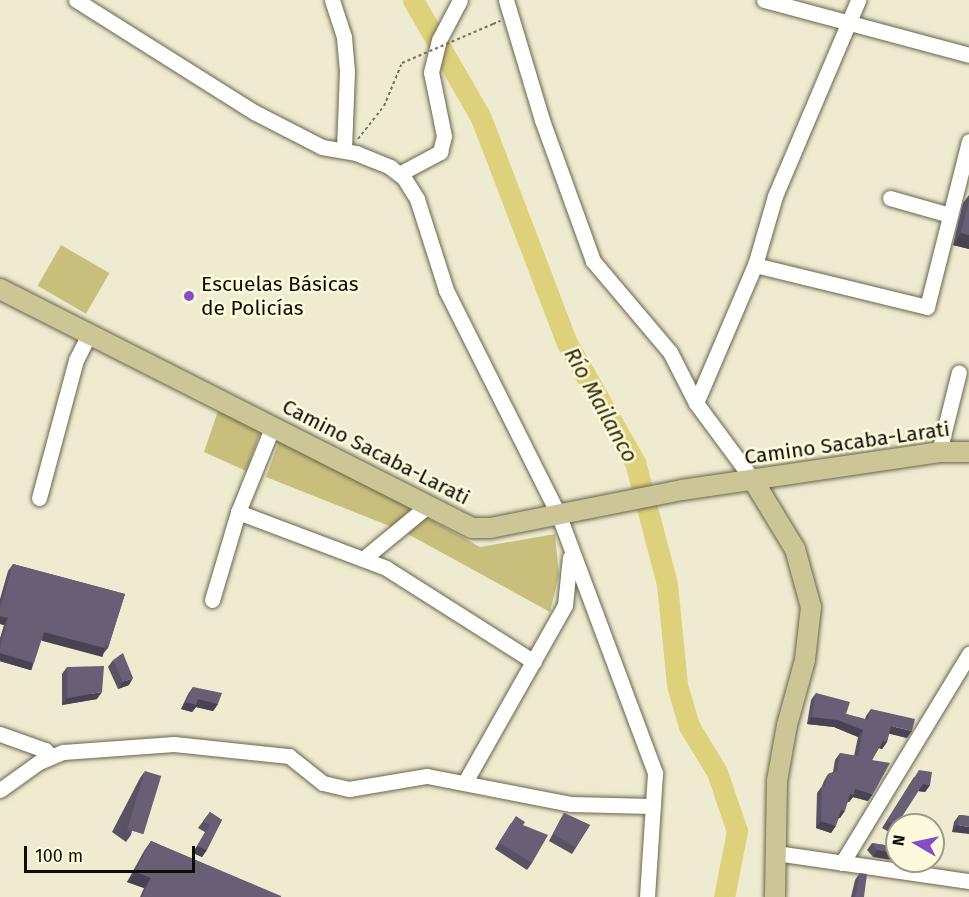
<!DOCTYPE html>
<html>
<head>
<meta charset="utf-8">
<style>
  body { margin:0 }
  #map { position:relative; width:969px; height:897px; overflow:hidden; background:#efebd0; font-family:"Fira Sans",sans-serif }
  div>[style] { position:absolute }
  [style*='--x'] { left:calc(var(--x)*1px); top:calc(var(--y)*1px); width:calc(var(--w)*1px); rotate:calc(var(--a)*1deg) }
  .green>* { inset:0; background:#c9bf7d; transform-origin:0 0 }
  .river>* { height:21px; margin:-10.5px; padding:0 10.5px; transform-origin:10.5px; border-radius:10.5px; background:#ded17c }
  .path>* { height:2px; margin-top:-1px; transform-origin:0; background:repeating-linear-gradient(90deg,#747261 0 3px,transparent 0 6px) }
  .roads { filter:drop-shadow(0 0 2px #68654c) drop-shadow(0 0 2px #68654c) }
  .minor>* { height:15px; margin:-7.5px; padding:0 7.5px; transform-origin:7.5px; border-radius:7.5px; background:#fff }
  .major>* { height:20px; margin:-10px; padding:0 10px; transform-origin:10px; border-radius:10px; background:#ccc596 }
  .path-bridge>* { height:2px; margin-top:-1px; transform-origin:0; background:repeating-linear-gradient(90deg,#747261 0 3px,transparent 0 6px) }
  .wall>* { inset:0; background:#595265 }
  .shaded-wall>* { inset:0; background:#494253; transform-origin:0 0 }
  .building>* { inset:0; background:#685f76; transform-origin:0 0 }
  .dots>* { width:16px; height:16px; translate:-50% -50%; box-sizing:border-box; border:3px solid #fdf9dd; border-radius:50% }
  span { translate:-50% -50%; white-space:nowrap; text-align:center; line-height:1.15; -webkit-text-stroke:5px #fdf9dd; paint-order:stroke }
  .poi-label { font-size:21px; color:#0f0e05 }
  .left { translate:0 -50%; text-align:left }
  .street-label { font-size:21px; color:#0f0e05 }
  .water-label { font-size:22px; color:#352f09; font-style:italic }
  .north { position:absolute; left:885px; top:813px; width:60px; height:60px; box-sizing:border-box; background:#fdf9dd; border:2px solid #9e9b87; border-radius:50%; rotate:279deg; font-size:16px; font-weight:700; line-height:24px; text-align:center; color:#0f0e05 }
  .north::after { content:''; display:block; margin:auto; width:21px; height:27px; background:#864dc4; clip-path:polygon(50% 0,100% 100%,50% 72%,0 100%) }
  .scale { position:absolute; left:24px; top:846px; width:171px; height:27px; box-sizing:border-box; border:3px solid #0f0e05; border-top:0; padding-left:8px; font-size:18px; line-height:21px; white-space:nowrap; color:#0f0e05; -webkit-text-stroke:4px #fdf9dd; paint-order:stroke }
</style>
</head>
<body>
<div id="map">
  <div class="green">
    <i style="left:61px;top:245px;width:56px;height:47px;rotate:30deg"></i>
    <i style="clip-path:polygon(218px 411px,261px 431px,246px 471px,204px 452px)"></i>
    <i style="clip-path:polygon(280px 439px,411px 509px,392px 527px,266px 477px)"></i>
    <i style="clip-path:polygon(424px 516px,480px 547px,555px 534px,559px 575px,550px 612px,406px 533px)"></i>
  </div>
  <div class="river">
    <i style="--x:413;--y:0;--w:136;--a:60"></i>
    <i style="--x:481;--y:118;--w:241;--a:69.1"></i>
    <i style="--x:567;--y:343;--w:137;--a:60.3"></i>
    <i style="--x:635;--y:462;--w:126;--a:75.3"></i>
    <i style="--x:667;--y:584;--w:101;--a:84.3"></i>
    <i style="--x:677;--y:685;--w:43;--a:73.7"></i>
    <i style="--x:689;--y:726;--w:54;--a:58.7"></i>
    <i style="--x:717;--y:772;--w:62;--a:71.3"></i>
    <i style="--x:737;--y:831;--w:67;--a:101.1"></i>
  </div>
  <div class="path">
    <i style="--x:493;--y:24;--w:8;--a:-23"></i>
    <i style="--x:358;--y:139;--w:42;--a:-51.8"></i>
    <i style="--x:384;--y:106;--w:47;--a:-67.3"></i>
  </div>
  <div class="roads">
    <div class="minor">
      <i style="--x:76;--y:0;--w:210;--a:32.2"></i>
      <i style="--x:254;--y:112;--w:76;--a:27.2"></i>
      <i style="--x:322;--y:147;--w:35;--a:10"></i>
      <i style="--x:356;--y:153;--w:37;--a:22"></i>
      <i style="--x:390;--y:167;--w:18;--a:38"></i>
      <i style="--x:404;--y:178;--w:25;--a:58"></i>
      <i style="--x:417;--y:199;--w:96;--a:72.3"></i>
      <i style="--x:446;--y:290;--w:253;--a:63.4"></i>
      <i style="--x:559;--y:516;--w:274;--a:69.5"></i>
      <i style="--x:655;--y:773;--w:124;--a:93.7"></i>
      <i style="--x:332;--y:0;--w:39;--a:72"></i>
      <i style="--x:344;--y:37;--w:34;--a:85"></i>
      <i style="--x:347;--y:71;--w:79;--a:92.2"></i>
      <i style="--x:506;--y:0;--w:125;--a:73.3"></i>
      <i style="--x:542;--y:120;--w:150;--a:70.1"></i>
      <i style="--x:593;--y:261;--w:119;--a:49.8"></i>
      <i style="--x:670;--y:352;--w:57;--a:63"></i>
      <i style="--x:696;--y:403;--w:96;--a:53.5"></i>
      <i style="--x:764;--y:0;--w:212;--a:15"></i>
      <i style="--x:399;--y:174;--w:47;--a:-28.2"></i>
      <i style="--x:440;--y:152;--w:16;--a:-76"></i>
      <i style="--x:444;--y:136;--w:65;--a:-101.5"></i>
      <i style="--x:431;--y:72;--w:33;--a:-76"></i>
      <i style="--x:439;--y:40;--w:45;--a:-62.3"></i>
      <i style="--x:890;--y:198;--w:62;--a:15.8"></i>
      <i style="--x:755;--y:265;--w:177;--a:13.7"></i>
      <i style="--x:927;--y:307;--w:171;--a:-75.8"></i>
      <i style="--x:696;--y:403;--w:150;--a:-66.9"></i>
      <i style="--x:755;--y:265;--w:72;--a:-73.8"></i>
      <i style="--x:775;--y:196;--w:213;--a:-67"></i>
      <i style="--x:939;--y:452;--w:82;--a:-76"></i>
      <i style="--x:39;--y:498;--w:143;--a:-75"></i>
      <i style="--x:76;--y:360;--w:29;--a:-63"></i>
      <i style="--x:238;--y:512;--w:158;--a:20.7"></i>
      <i style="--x:386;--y:568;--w:175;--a:32.4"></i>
      <i style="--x:363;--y:559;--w:82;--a:-39.5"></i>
      <i style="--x:212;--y:600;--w:92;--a:-73.5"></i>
      <i style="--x:238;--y:512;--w:93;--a:-67.9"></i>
      <i style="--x:0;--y:734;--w:48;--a:19.6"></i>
      <i style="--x:45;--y:750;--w:8;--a:45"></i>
      <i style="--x:465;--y:782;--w:203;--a:-60.5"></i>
      <i style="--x:565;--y:605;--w:48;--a:-84.1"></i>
      <i style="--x:0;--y:790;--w:48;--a:-35.7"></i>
      <i style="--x:39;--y:762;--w:26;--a:-23"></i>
      <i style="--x:63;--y:752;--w:111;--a:-4.1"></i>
      <i style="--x:174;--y:744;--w:116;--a:6"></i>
      <i style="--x:289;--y:756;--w:43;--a:38.5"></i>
      <i style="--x:323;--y:783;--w:27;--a:13"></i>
      <i style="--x:349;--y:789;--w:79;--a:-9.5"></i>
      <i style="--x:427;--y:776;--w:147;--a:11"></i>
      <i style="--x:571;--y:804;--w:81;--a:1.4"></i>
      <i style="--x:776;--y:853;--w:195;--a:8.3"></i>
      <i style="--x:842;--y:863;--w:245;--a:-58.7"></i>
    </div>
    <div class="major">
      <i style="--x:0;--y:289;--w:529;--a:26.86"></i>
      <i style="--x:472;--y:528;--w:18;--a:0"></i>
      <i style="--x:490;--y:528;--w:196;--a:-11.2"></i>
      <i style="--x:682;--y:490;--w:260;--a:-8.4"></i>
      <i style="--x:939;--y:452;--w:30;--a:0"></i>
      <i style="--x:753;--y:480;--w:81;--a:58.7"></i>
      <i style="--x:795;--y:549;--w:60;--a:74.6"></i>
      <i style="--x:811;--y:607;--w:53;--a:96.5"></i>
      <i style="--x:805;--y:660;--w:67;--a:105.5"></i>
      <i style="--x:787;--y:725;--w:57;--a:100.1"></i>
      <i style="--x:777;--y:781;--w:116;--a:91"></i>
    </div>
  </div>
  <div class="path-bridge">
    <i style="--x:402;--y:63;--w:99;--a:-23.2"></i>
  </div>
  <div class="wall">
    <i style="clip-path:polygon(969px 195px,969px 249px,953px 245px,963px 203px)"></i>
    <i style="clip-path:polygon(13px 564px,125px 594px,108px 648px,103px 654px,102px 652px,100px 655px,41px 640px,30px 670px,0 661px,0 638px,4px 625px,0 624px,0 599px,8px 571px)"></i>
    <i style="clip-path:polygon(113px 660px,129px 685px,118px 689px,108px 667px)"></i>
    <i style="clip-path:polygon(67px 667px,97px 699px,62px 705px,62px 674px)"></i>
    <i style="clip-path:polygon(193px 687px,218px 704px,213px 711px,196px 707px,192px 712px,181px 709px,188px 694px)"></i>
    <i style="clip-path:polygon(816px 693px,846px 714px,865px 719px,866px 716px,871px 709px,907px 738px,889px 733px,887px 742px,882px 749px,879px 748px,872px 760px,868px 801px,853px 797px,849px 802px,848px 801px,840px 818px,839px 818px,831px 833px,816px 828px,817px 793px,822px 786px,824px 781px,828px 774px,833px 772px,835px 760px,840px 753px,854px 756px,858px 737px,834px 727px,807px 724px,811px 700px)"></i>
    <i style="clip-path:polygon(145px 771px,131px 835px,126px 842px,112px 832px,140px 778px)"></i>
    <i style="clip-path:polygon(914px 777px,930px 785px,925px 792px,918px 791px,891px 833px,882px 828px)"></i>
    <i style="clip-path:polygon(210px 812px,222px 820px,202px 857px,193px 853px,205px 832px,198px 828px)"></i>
    <i style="clip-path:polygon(564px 813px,590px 825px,572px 854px,549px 841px,560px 820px)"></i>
    <i style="clip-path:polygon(959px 815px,969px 816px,952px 832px,954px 822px)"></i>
    <i style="clip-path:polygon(511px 823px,523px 825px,532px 863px,527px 870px,495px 849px)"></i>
    <i style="clip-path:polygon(151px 841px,281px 897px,140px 897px,144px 888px,127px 882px,144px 851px)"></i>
    <i style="clip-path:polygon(872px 843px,897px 847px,873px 857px,867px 850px)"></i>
    <i style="clip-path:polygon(860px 873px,864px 897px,851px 897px,855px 880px)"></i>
  </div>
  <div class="shaded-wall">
    <i style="clip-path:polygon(961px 233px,969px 235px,969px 249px,953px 245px)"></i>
    <i style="clip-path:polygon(0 616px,8px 618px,4px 625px,0 624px)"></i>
    <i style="left:44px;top:632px;width:63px;height:9px;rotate:15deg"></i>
    <i style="left:0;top:653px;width:35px;height:8px;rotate:16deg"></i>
    <i style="clip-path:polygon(133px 678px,129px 685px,118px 689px,123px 682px)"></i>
    <i style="clip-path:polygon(102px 692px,97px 699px,62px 705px,67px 698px)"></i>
    <i style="clip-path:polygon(198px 699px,218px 704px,213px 711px,196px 707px,192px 712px,181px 709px,186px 702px)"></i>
    <i style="clip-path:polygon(812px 717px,838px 720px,863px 730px,858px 737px,834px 727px,807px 724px)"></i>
    <i style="clip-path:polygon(891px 726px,912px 731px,907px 738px,886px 733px)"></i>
    <i style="clip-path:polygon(883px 741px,887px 742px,882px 749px,879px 748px)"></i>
    <i style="clip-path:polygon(923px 784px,930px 785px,925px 792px,918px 791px)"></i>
    <i style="clip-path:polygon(855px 789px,873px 794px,868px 801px,853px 797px,849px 802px,845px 801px,850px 794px)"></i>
    <i style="clip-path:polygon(841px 810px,845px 811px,840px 818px,837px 817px)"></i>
    <i style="clip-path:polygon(821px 821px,836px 826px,831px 833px,816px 828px)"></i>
    <i style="clip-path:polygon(957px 825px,969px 827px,969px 834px,952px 832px)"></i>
    <i style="clip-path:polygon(197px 846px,207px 850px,202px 857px,193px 853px)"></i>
    <i style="clip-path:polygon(877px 850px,897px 853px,897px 861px,873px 857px)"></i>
    <i style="clip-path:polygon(135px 872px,151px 878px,144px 888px,127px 882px)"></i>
  </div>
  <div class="building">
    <i style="clip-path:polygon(969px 201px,969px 235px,961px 233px)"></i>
    <i style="clip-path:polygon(13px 564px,125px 594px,108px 648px,105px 641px,105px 648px,44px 632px,34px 663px,0 653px,0 648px,8px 618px,0 616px,0 609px)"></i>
    <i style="clip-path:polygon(123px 653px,133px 678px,123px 682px,113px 660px)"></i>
    <i style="clip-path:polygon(104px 666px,102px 692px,67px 698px,67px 667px)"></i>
    <i style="clip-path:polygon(193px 687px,222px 693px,218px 704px,198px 699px,196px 705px,186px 702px)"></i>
    <i style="clip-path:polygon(816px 693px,850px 702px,846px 714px,868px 720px,871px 709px,915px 719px,912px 731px,891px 726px,887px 742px,883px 741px,872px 760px,890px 763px,873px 794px,855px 789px,854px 795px,850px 794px,845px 811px,841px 810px,836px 826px,821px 821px,822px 786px,825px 787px,828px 774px,837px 771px,840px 753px,858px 756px,863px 730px,838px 720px,812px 717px)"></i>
    <i style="clip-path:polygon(919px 770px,932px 772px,930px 785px,923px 784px,896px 826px,887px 821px)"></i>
    <i style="left:145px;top:771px;width:17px;height:61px;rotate:17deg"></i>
    <i style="clip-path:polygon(210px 812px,222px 820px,207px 850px,197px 846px,210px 825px,203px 821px)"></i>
    <i style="clip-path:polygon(564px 813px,590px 825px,576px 847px,553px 834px)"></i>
    <i style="clip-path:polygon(959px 815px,969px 816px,969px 827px,957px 825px)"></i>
    <i style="clip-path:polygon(516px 816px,525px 822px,523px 825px,548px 835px,532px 863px,499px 842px)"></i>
    <i style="clip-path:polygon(151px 841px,281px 896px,281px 897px,142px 897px,151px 878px,135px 872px)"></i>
    <i style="clip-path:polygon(872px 843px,897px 847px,897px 853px,877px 850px)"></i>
    <i style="clip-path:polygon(860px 873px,867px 874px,864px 897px,855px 897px)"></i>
  </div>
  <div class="dots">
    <i style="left:189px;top:296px;background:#864dc4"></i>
  </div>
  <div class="poi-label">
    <span class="left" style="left:201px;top:296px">Escuelas Básicas<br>de Policías</span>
  </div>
  <div class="street-label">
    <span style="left:847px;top:443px;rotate:-8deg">Camino Sacaba-Larati</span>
    <span style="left:376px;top:452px;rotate:27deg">Camino Sacaba-Larati</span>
  </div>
  <div class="water-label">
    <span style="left:601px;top:405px;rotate:61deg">Río Mailanco</span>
  </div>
  <div class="north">N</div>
  <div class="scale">100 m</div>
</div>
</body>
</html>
